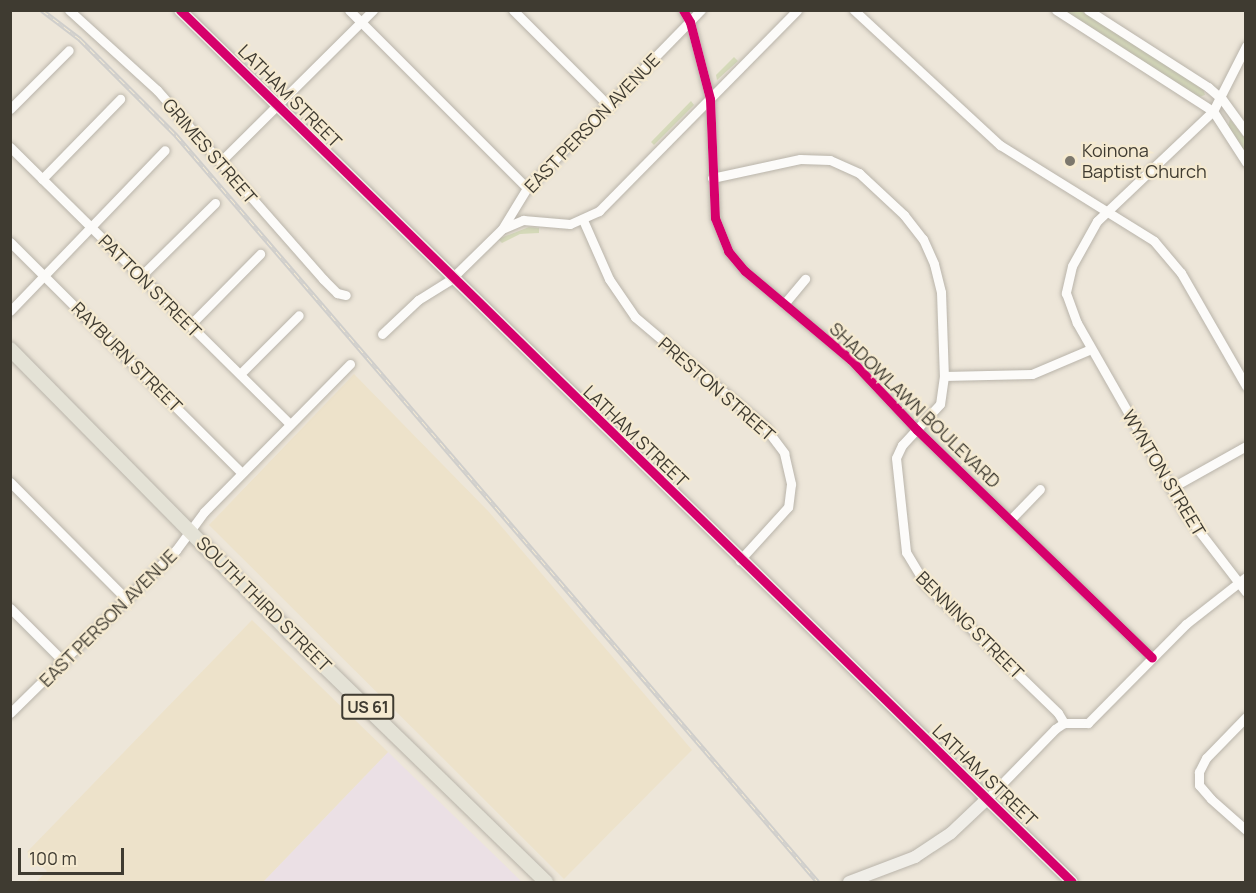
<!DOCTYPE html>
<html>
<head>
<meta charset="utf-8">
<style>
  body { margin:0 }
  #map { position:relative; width:1256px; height:893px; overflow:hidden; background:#ede6d9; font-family:Manrope,sans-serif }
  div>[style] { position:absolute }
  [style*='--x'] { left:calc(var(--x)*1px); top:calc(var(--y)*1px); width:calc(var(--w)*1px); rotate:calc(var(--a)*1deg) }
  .commercial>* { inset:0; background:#ebe0e5 }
  .built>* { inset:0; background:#ede2ca }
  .green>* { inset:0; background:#d5dab9 }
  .roads { filter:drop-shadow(0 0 2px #b9b4aa) drop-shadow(0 0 2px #b9b4aa) }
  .street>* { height:9px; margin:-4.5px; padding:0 4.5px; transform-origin:4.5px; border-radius:4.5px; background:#fcfbf9 }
  .secondary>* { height:12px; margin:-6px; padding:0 6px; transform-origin:6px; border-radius:6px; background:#f0eee8 }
  .primary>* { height:14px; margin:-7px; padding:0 7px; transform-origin:7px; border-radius:7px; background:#e4e2d6 }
  .rail>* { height:4.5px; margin-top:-2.25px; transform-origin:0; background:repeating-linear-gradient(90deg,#f5ead1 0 7px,#cfcecb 0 14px); box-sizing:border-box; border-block:2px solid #cfcecb }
  .cycleway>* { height:9px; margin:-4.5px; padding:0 4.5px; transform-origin:4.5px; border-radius:4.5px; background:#d6006c }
  .dots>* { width:16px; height:16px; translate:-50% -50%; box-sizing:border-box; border:3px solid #f5ead1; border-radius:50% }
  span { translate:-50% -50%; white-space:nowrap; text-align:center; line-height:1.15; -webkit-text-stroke:4.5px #f5ead1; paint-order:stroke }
  .shield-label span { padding:2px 4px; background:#f5ead1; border:2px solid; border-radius:4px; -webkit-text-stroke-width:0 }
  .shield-label { font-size:16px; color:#3f3b31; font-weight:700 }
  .street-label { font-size:18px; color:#3f3b31 }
  .poi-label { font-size:18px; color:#3f3b31 }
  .left { translate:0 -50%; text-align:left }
  .frame { position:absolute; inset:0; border:12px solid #3f3b31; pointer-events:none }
  .scale { position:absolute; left:18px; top:848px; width:106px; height:27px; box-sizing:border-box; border:3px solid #3f3b31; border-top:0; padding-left:8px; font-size:18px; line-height:21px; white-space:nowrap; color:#3f3b31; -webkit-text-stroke:4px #f5ead1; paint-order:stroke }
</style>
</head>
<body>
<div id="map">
  <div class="commercial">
    <i style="clip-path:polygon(388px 752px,522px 882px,263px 882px)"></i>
  </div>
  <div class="built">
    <i style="clip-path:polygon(354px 374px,489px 512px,692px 750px,564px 879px,209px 525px)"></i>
    <i style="clip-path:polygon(252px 620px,388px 752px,263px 882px,36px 882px,47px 871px,27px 852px)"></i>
  </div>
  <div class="green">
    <i style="clip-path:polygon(1063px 11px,1081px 11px,1095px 19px,1203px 88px,1205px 95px,1199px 97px)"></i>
    <i style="clip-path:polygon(734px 57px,738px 61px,717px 80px,716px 75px)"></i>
    <i style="clip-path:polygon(691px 101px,694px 105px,654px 145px,651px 142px)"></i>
    <i style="clip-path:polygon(1230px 119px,1245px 139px,1245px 156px,1228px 126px)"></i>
    <i style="clip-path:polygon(529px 227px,539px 228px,539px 233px,520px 234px,502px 243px,498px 239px)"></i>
  </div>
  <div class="roads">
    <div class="street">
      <i style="--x:69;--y:10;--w:119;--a:42.3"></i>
      <i style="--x:157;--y:90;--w:252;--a:48.7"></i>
      <i style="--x:323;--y:279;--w:20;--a:45"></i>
      <i style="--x:337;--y:293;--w:9;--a:13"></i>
      <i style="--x:349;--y:10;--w:252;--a:45"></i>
      <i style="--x:513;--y:10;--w:136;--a:45"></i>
      <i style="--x:683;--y:10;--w:14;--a:60"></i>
      <i style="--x:690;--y:22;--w:80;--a:75.4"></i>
      <i style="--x:710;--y:99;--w:119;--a:87.6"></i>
      <i style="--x:715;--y:218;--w:35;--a:68"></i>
      <i style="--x:728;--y:251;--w:26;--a:50"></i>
      <i style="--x:745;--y:271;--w:138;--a:40"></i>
      <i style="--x:851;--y:360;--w:96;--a:46.7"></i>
      <i style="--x:917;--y:430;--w:327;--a:44.1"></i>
      <i style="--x:854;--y:10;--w:199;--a:42.8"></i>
      <i style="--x:1000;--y:145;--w:181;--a:31.9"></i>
      <i style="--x:1154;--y:241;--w:42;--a:49.8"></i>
      <i style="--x:1181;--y:273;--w:130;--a:60.1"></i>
      <i style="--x:1056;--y:10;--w:187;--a:32.8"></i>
      <i style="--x:1213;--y:111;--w:61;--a:57.1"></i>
      <i style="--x:1088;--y:10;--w:143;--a:32.7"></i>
      <i style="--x:1208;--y:87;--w:18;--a:41"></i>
      <i style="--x:1222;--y:99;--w:41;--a:54"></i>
      <i style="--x:1246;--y:46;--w:73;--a:116.9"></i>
      <i style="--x:1213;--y:111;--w:160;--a:136.5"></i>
      <i style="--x:1097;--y:221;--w:51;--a:119.1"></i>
      <i style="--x:1072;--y:266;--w:28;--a:103"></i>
      <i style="--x:1066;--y:293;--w:32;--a:70"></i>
      <i style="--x:1077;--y:323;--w:220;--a:60.3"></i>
      <i style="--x:1186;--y:514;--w:98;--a:52.4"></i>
      <i style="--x:10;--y:109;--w:83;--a:-45"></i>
      <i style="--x:10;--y:147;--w:394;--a:44.7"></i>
      <i style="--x:222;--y:160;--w:213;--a:-44.8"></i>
      <i style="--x:712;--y:178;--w:90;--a:-12.2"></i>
      <i style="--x:800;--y:159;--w:30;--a:2"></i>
      <i style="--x:830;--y:160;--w:32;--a:24"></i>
      <i style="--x:859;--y:173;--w:62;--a:43"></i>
      <i style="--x:904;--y:215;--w:31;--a:52"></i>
      <i style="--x:923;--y:239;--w:27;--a:66"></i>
      <i style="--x:934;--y:264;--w:29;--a:76"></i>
      <i style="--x:941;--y:292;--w:84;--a:88"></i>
      <i style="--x:944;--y:376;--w:28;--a:98"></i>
      <i style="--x:940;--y:404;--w:56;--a:132.8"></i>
      <i style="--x:902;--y:445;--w:14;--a:115"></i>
      <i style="--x:896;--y:458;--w:95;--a:83.9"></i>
      <i style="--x:906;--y:552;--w:37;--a:59"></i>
      <i style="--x:925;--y:584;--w:185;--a:44.1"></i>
      <i style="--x:1058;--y:713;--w:12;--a:59"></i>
      <i style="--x:42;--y:179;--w:112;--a:-45.7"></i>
      <i style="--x:583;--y:220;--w:64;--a:66.2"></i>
      <i style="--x:609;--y:279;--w:46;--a:55.6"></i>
      <i style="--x:635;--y:317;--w:169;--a:40.2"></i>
      <i style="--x:764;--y:426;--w:34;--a:53"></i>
      <i style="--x:784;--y:453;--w:32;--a:77"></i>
      <i style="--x:791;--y:484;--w:23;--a:97"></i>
      <i style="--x:788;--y:507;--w:72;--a:132.2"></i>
      <i style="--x:504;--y:228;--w:21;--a:-23"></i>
      <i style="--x:523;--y:220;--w:47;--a:4.9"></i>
      <i style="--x:570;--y:224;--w:32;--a:-24"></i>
      <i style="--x:599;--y:211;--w:282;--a:-45.4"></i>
      <i style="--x:10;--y:242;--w:327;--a:44.9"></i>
      <i style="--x:141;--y:276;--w:104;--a:-44.6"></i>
      <i style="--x:784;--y:304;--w:33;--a:-50"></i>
      <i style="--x:10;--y:311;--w:223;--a:-46.1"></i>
      <i style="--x:190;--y:325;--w:100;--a:-45.4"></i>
      <i style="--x:382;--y:334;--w:50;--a:-43.4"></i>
      <i style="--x:418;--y:300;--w:39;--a:-32"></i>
      <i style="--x:451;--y:279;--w:71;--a:-44.4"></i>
      <i style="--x:502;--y:229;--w:48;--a:-58.6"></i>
      <i style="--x:527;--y:188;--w:249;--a:-45.7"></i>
      <i style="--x:240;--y:374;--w:83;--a:-45"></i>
      <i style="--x:944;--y:376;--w:88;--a:-1.3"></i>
      <i style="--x:1032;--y:374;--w:64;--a:-23"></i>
      <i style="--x:10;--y:482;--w:166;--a:45.2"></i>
      <i style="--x:1171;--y:488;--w:86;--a:-29.2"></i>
      <i style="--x:1010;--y:520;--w:43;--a:-45.9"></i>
      <i style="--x:10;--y:608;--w:76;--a:45"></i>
      <i style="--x:10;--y:713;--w:233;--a:-44.5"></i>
      <i style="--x:176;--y:550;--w:47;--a:-53.6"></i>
      <i style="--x:204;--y:512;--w:208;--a:-45.4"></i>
      <i style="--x:1246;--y:717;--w:57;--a:134.3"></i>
      <i style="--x:1206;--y:758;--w:16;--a:117"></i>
      <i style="--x:1199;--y:772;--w:13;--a:90"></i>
      <i style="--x:1199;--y:785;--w:18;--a:49"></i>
      <i style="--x:1211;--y:799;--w:47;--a:41.5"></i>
      <i style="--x:987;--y:799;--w:98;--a:-45.8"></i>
      <i style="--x:1055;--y:729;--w:11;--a:-34"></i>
      <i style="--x:1064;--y:723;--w:24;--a:0"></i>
      <i style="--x:1088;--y:723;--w:139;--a:-45.3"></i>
      <i style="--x:1186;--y:624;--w:76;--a:-38.1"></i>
    </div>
    <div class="secondary">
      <i style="--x:180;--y:10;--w:1247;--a:44.35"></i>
      <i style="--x:849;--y:882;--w:71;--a:-20.7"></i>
      <i style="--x:915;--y:857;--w:43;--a:-33.7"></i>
      <i style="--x:951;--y:833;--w:50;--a:-43.4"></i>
    </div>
    <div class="primary">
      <i style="--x:10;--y:349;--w:399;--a:45.4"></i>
      <i style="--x:290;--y:633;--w:357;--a:44.2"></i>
    </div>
  </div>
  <div class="rail">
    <i style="--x:42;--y:10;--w:48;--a:37.3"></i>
    <i style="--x:80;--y:39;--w:136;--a:45"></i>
    <i style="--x:176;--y:135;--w:985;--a:49.32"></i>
  </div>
  <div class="cycleway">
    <i style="--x:180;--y:10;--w:1247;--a:44.35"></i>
    <i style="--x:683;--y:10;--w:14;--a:60"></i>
    <i style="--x:690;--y:22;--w:80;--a:75.4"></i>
    <i style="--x:710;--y:99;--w:119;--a:87.6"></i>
    <i style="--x:715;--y:218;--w:35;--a:68"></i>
    <i style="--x:728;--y:251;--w:26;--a:50"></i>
    <i style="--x:745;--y:271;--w:138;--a:40"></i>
    <i style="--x:851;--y:360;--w:96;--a:46.7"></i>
    <i style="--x:917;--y:430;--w:327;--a:44.1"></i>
  </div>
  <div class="dots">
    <i style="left:1070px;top:161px;background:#7c776c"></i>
  </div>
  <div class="shield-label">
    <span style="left:368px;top:707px">US 61</span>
  </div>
  <div class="street-label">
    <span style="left:290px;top:96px;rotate:45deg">LATHAM STREET</span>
    <span style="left:592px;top:123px;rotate:-46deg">EAST PERSON AVENUE</span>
    <span style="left:210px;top:151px;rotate:49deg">GRIMES STREET</span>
    <span style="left:150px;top:286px;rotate:45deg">PATTON STREET</span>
    <span style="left:127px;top:357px;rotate:45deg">RAYBURN STREET</span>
    <span style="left:717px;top:389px;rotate:41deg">PRESTON STREET</span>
    <span style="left:915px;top:405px;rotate:44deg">SHADOWLAWN BOULEVARD</span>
    <span style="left:636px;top:436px;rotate:44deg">LATHAM STREET</span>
    <span style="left:1164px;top:473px;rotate:59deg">WYNTON STREET</span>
    <span style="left:264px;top:604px;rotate:45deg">SOUTH THIRD STREET</span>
    <span style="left:108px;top:618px;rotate:-45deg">EAST PERSON AVENUE</span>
    <span style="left:970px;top:625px;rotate:45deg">BENNING STREET</span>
    <span style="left:985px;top:775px;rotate:44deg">LATHAM STREET</span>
  </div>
  <div class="poi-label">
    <span class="left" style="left:1082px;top:161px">Koinona<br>Baptist Church</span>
  </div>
  <div class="frame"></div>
  <div class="scale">100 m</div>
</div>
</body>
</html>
